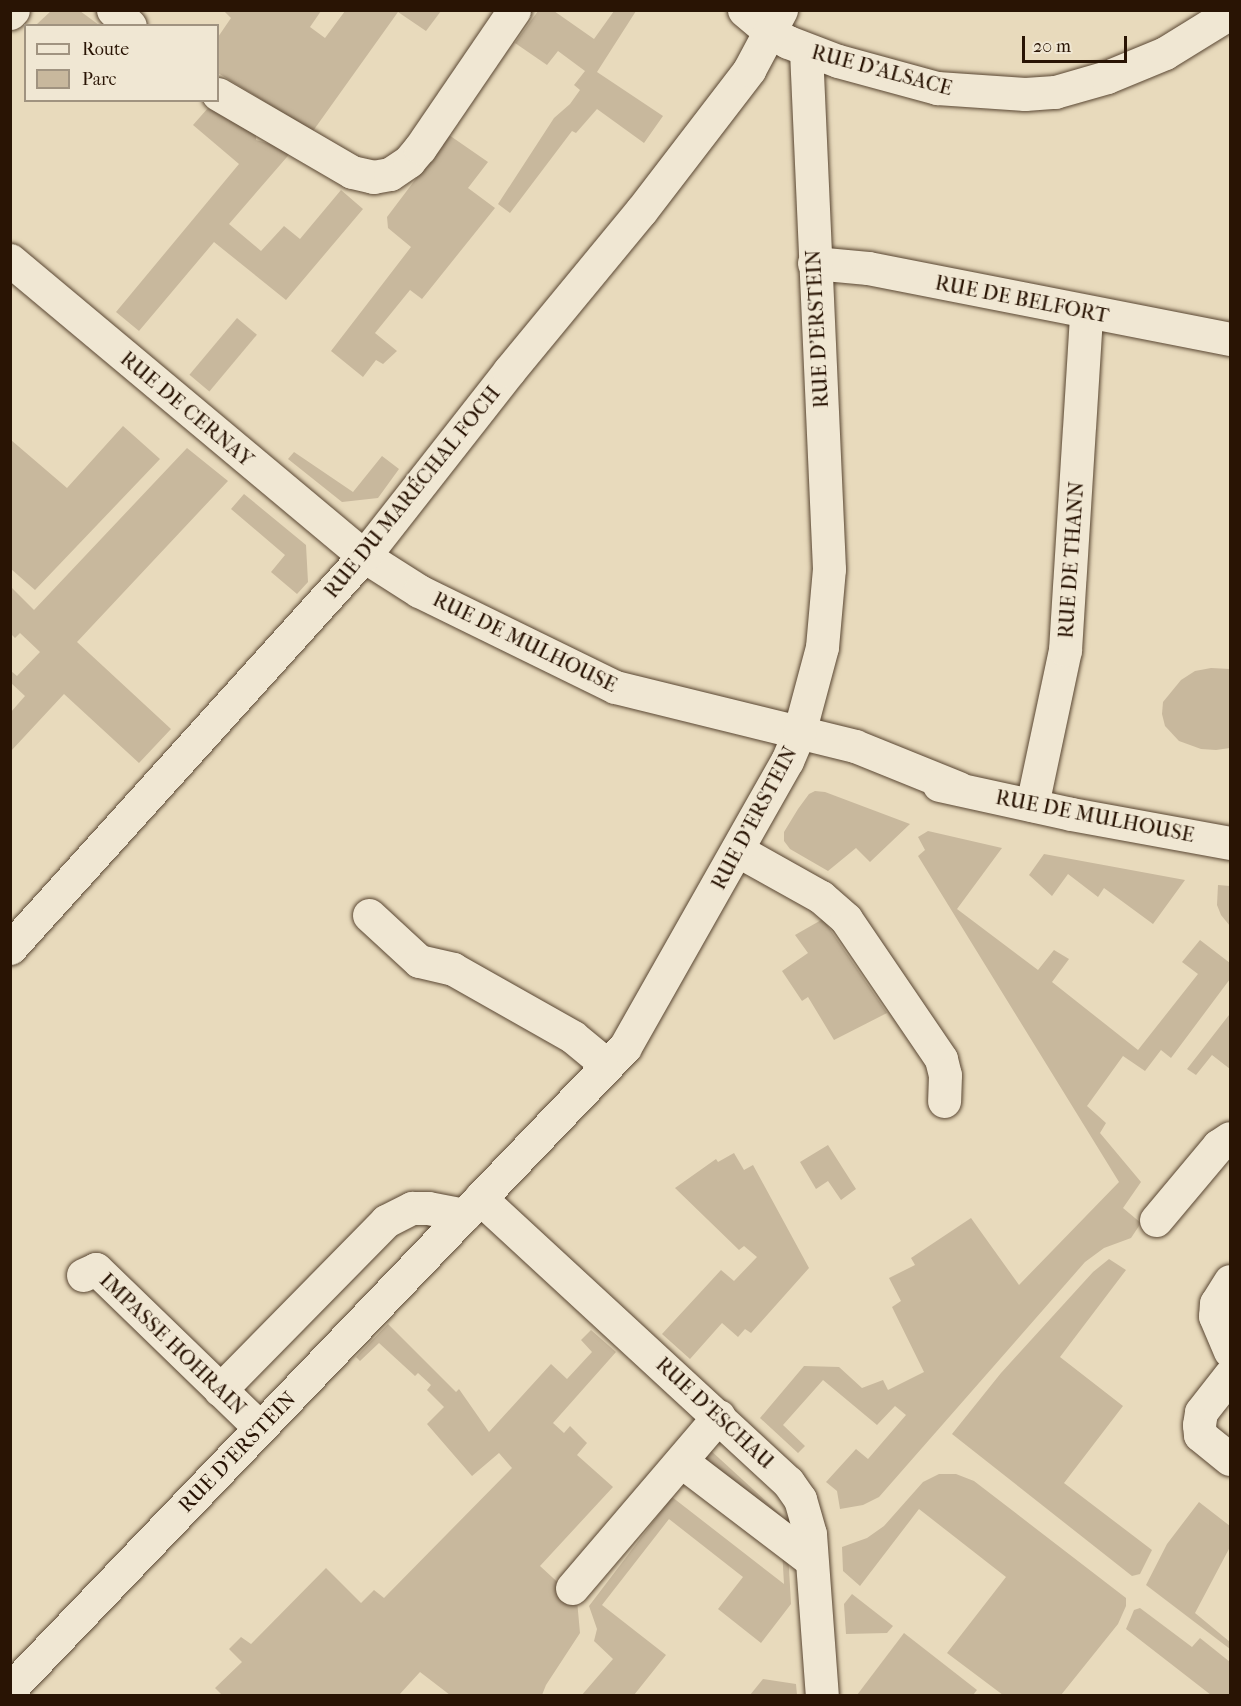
<!DOCTYPE html>
<html>
<head>
<meta charset="utf-8">
<style>
  body { margin:0 }
  #map { position:relative; width:1241px; height:1706px; overflow:hidden; background:#e8dabc; font-family:"IM FELL French Canon",serif }
  div>[style] { position:absolute }
  [style*='--x'] { left:calc(var(--x)*1px); top:calc(var(--y)*1px); width:calc(var(--w)*1px); rotate:calc(var(--a)*1deg) }
  .green>* { inset:0; background:#c8b89d; transform-origin:0 0 }
  .roads { filter:drop-shadow(0 0 2px #594632) drop-shadow(0 0 2px #594632) }
  .minor>* { height:33px; margin:-16.5px; padding:0 16.5px; transform-origin:16.5px; border-radius:16.5px; background:#f0e7d3 }
  span { translate:-50% -50%; white-space:nowrap; text-align:center; line-height:1.15; -webkit-text-stroke:5px #f0e7d3; paint-order:stroke }
  .street-label { font-size:21px; color:#291404 }
  .frame { position:absolute; inset:0; border:12px solid #291404; pointer-events:none }
  .legend { position:absolute; left:24px; top:24px; width:195px; height:78px; box-sizing:border-box; background:#f0e7d3; border:2px solid #a09380; margin:0; padding:8px 10px; list-style:none; font-size:18px; color:#291404 }
  .legend li { display:flex; align-items:center; gap:12px; height:30px }
  .legend b { width:30px; border:2px solid #a09380 }
  .scale { position:absolute; left:1022px; top:36px; width:105px; height:27px; box-sizing:border-box; border:3px solid #291404; border-top:0; padding-left:8px; font-size:18px; line-height:21px; white-space:nowrap; color:#291404; -webkit-text-stroke:4px #f0e7d3; paint-order:stroke }
</style>
</head>
<body>
<div id="map">
  <div class="green">
    <i style="clip-path:polygon(52px 10px,80px 11px,99px 25px,36px 25px)"></i>
    <i style="clip-path:polygon(224px 11px,321px 11px,310px 27px,325px 38px,345px 11px,441px 11px,426px 31px,398px 12px,313px 131px,218px 73px,218px 37px,231px 18px)"></i>
    <i style="clip-path:polygon(538px 11px,554px 11px,594px 39px,614px 11px,636px 11px,597px 72px,663px 116px,644px 143px,597px 109px,576px 133px,572px 131px,510px 213px,498px 204px,554px 118px,570px 104px,580px 90px,574px 85px,585px 71px,558px 51px,547px 65px,515px 43px)"></i>
    <i style="clip-path:polygon(208px 108px,256px 135px,256px 140px,293px 150px,229px 224px,261px 251px,284px 226px,300px 239px,341px 190px,363px 209px,286px 300px,214px 242px,139px 331px,116px 312px,239px 164px,193px 125px)"></i>
    <i style="clip-path:polygon(449px 135px,488px 162px,468px 188px,495px 208px,422px 299px,410px 290px,375px 333px,397px 351px,383px 364px,376px 360px,363px 377px,331px 351px,411px 247px,388px 228px,387px 217px)"></i>
    <i style="left:237px;top:318px;width:26px;height:74px;rotate:40deg"></i>
    <i style="clip-path:polygon(123px 426px,160px 459px,35px 590px,11px 569px,11px 440px,67px 488px)"></i>
    <i style="clip-path:polygon(187px 448px,228px 481px,77px 642px,171px 729px,139px 763px,64px 694px,11px 751px,11px 712px,25px 696px,11px 683px,11px 671px,17px 676px,40px 652px,20px 633px,15px 638px,11px 634px,11px 587px,34px 610px)"></i>
    <i style="clip-path:polygon(294px 452px,353px 492px,382px 456px,399px 469px,378px 498px,342px 502px,288px 459px)"></i>
    <i style="clip-path:polygon(244px 494px,306px 545px,308px 582px,297px 594px,271px 572px,285px 555px,231px 509px)"></i>
    <i style="clip-path:polygon(1211px 668px,1230px 669px,1230px 748px,1216px 750px,1201px 749px,1179px 741px,1165px 726px,1162px 714px,1163px 702px,1181px 680px,1195px 671px)"></i>
    <i style="clip-path:polygon(815px 791px,825px 792px,910px 824px,870px 862px,856px 848px,828px 871px,790px 849px,784px 841px,784px 832px,798px 809px,809px 794px)"></i>
    <i style="clip-path:polygon(928px 831px,1002px 848px,957px 909px,1038px 970px,1054px 950px,1069px 959px,1052px 982px,1138px 1050px,1198px 974px,1182px 962px,1200px 940px,1230px 963px,1230px 979px,1171px 1058px,1161px 1050px,1145px 1071px,1123px 1056px,1087px 1106px,1106px 1123px,1100px 1133px,1141px 1182px,1123px 1208px,1141px 1223px,1131px 1238px,1104px 1248px,1085px 1262px,879px 1497px,863px 1505px,840px 1509px,837px 1491px,826px 1482px,856px 1449px,868px 1459px,906px 1415px,895px 1406px,877px 1425px,823px 1380px,783px 1425px,805px 1446px,798px 1453px,760px 1418px,804px 1366px,839px 1367px,862px 1388px,883px 1380px,888px 1390px,924px 1372px,892px 1307px,901px 1301px,889px 1278px,915px 1265px,911px 1258px,971px 1218px,1019px 1285px,1119px 1182px,918px 856px,925px 850px,918px 837px)"></i>
    <i style="clip-path:polygon(1044px 854px,1185px 880px,1153px 924px,1104px 888px,1098px 897px,1068px 874px,1052px 896px,1029px 875px)"></i>
    <i style="clip-path:polygon(1218px 885px,1230px 886px,1230px 926px,1221px 915px,1217px 905px)"></i>
    <i style="clip-path:polygon(823px 919px,887px 1013px,834px 1040px,808px 997px,802px 1001px,782px 971px,808px 953px,795px 935px)"></i>
    <i style="clip-path:polygon(1229px 1015px,1230px 1069px,1212px 1055px,1196px 1075px,1187px 1069px)"></i>
    <i style="clip-path:polygon(828px 1145px,856px 1189px,841px 1200px,828px 1181px,816px 1189px,800px 1162px)"></i>
    <i style="clip-path:polygon(734px 1153px,744px 1170px,753px 1165px,809px 1268px,751px 1333px,745px 1329px,738px 1337px,722px 1323px,690px 1359px,662px 1334px,721px 1270px,734px 1281px,757px 1257px,744px 1246px,739px 1250px,675px 1188px,716px 1159px,718px 1162px)"></i>
    <i style="clip-path:polygon(1109px 1259px,1126px 1270px,1060px 1357px,1123px 1406px,1064px 1483px,1152px 1550px,1140px 1574px,1132px 1576px,952px 1434px,1001px 1373px,1093px 1272px)"></i>
    <i style="clip-path:polygon(388px 1324px,456px 1392px,459px 1389px,489px 1432px,551px 1364px,567px 1379px,592px 1352px,581px 1340px,591px 1330px,616px 1352px,553px 1423px,564px 1433px,570px 1426px,587px 1443px,577px 1455px,613px 1487px,540px 1566px,577px 1600px,580px 1633px,546px 1685px,542px 1695px,450px 1695px,420px 1672px,399px 1695px,223px 1696px,215px 1688px,242px 1662px,229px 1649px,241px 1637px,251px 1644px,326px 1568px,361px 1603px,374px 1590px,384px 1598px,512px 1468px,499px 1453px,472px 1476px,427px 1424px,444px 1407px,427px 1390px,431px 1385px,418px 1373px,415px 1376px,379px 1343px,360px 1361px,356px 1357px)"></i>
    <i style="clip-path:polygon(709px 1449px,780px 1514px,784px 1533px,699px 1462px)"></i>
    <i style="clip-path:polygon(939px 1474px,956px 1474px,974px 1481px,1126px 1598px,1126px 1606px,1118px 1624px,1061px 1695px,1003px 1695px,947px 1653px,1006px 1577px,919px 1509px,860px 1586px,843px 1571px,842px 1547px,867px 1538px,884px 1526px,923px 1482px)"></i>
    <i style="clip-path:polygon(672px 1497px,784px 1584px,782px 1549px,788px 1552px,791px 1604px,761px 1643px,718px 1609px,743px 1577px,669px 1519px,602px 1605px,666px 1655px,634px 1695px,581px 1696px,613px 1659px,594px 1641px,597px 1629px,589px 1606px)"></i>
    <i style="clip-path:polygon(1199px 1502px,1230px 1526px,1230px 1547px,1195px 1613px,1230px 1642px,1230px 1649px,1146px 1585px,1167px 1544px)"></i>
    <i style="clip-path:polygon(852px 1594px,893px 1626px,887px 1633px,846px 1634px,844px 1604px)"></i>
    <i style="clip-path:polygon(1140px 1608px,1192px 1647px,1200px 1638px,1230px 1662px,1230px 1695px,1211px 1695px,1126px 1629px,1134px 1610px)"></i>
    <i style="clip-path:polygon(904px 1633px,977px 1690px,973px 1695px,857px 1695px)"></i>
    <i style="clip-path:polygon(763px 1679px,796px 1684px,797px 1695px,750px 1695px)"></i>
  </div>
  <div class="roads">
    <div class="minor">
      <i style="--x:113;--y:10;--w:23;--a:43"></i>
      <i style="--x:744;--y:10;--w:35;--a:40"></i>
      <i style="--x:771;--y:33;--w:19;--a:28"></i>
      <i style="--x:788;--y:42;--w:53;--a:20.8"></i>
      <i style="--x:838;--y:61;--w:103;--a:15.3"></i>
      <i style="--x:937;--y:88;--w:88;--a:3.9"></i>
      <i style="--x:1025;--y:94;--w:30;--a:-4"></i>
      <i style="--x:1055;--y:92;--w:54;--a:-16.1"></i>
      <i style="--x:1107;--y:77;--w:63;--a:-22.5"></i>
      <i style="--x:1165;--y:53;--w:76;--a:-31.6"></i>
      <i style="--x:10;--y:13;--w:4;--a:-45"></i>
      <i style="--x:218;--y:94;--w:155;--a:30.2"></i>
      <i style="--x:352;--y:172;--w:22;--a:13"></i>
      <i style="--x:373;--y:177;--w:17;--a:-10"></i>
      <i style="--x:390;--y:174;--w:23;--a:-34"></i>
      <i style="--x:409;--y:161;--w:17;--a:-50"></i>
      <i style="--x:420;--y:148;--w:167;--a:-55.7"></i>
      <i style="--x:10;--y:260;--w:461;--a:39.9"></i>
      <i style="--x:364;--y:556;--w:65;--a:32.5"></i>
      <i style="--x:419;--y:591;--w:218;--a:26.1"></i>
      <i style="--x:615;--y:687;--w:247;--a:13.8"></i>
      <i style="--x:855;--y:746;--w:112;--a:22"></i>
      <i style="--x:814;--y:263;--w:54;--a:5.3"></i>
      <i style="--x:868;--y:268;--w:369;--a:11.1"></i>
      <i style="--x:939;--y:785;--w:135;--a:12.4"></i>
      <i style="--x:1071;--y:814;--w:162;--a:10.3"></i>
      <i style="--x:1032;--y:805;--w:158;--a:-78"></i>
      <i style="--x:1065;--y:650;--w:339;--a:-86.4"></i>
      <i style="--x:737;--y:850;--w:96;--a:29.2"></i>
      <i style="--x:821;--y:897;--w:33;--a:41"></i>
      <i style="--x:846;--y:919;--w:169;--a:55.8"></i>
      <i style="--x:941;--y:1059;--w:16;--a:76"></i>
      <i style="--x:945;--y:1075;--w:26;--a:92"></i>
      <i style="--x:369;--y:915;--w:68;--a:42.6"></i>
      <i style="--x:419;--y:961;--w:35;--a:13"></i>
      <i style="--x:453;--y:969;--w:138;--a:29.5"></i>
      <i style="--x:573;--y:1037;--w:44;--a:39.5"></i>
      <i style="--x:10;--y:948;--w:528;--a:-47.92"></i>
      <i style="--x:364;--y:556;--w:235;--a:-51.9"></i>
      <i style="--x:509;--y:371;--w:207;--a:-50.5"></i>
      <i style="--x:641;--y:211;--w:178;--a:-52.5"></i>
      <i style="--x:749;--y:70;--w:68;--a:-61.9"></i>
      <i style="--x:480;--y:1198;--w:419;--a:42.7"></i>
      <i style="--x:788;--y:1482;--w:21;--a:55"></i>
      <i style="--x:800;--y:1499;--w:36;--a:74"></i>
      <i style="--x:810;--y:1534;--w:162;--a:85.8"></i>
      <i style="--x:1156;--y:1220;--w:97;--a:-50"></i>
      <i style="--x:1218;--y:1146;--w:14;--a:-34"></i>
      <i style="--x:83;--y:1275;--w:14;--a:-25"></i>
      <i style="--x:96;--y:1269;--w:228;--a:44.1"></i>
      <i style="--x:1230;--y:1281;--w:26;--a:122"></i>
      <i style="--x:1216;--y:1303;--w:13;--a:94"></i>
      <i style="--x:1215;--y:1316;--w:38;--a:67"></i>
      <i style="--x:1230;--y:1375;--w:47;--a:128.1"></i>
      <i style="--x:1201;--y:1412;--w:13;--a:99"></i>
      <i style="--x:1199;--y:1425;--w:10;--a:84"></i>
      <i style="--x:1200;--y:1435;--w:38;--a:39"></i>
      <i style="--x:220;--y:1390;--w:237;--a:-45.5"></i>
      <i style="--x:386;--y:1221;--w:29;--a:-27"></i>
      <i style="--x:412;--y:1208;--w:16;--a:0"></i>
      <i style="--x:428;--y:1208;--w:37;--a:11"></i>
      <i style="--x:681;--y:1461;--w:163;--a:37.3"></i>
      <i style="--x:572;--y:1588;--w:226;--a:-49.5"></i>
      <i style="--x:10;--y:1689;--w:889;--a:-46.23"></i>
      <i style="--x:625;--y:1047;--w:329;--a:-60.5"></i>
      <i style="--x:787;--y:761;--w:30;--a:-67"></i>
      <i style="--x:799;--y:733;--w:89;--a:-75"></i>
      <i style="--x:822;--y:647;--w:78;--a:-84.9"></i>
      <i style="--x:829;--y:569;--w:520;--a:-92.54"></i>
    </div>
  </div>
  <div class="street-label">
    <span style="left:882px;top:70px;rotate:15deg">RUE D'ALSACE</span>
    <span style="left:1022px;top:299px;rotate:11deg">RUE DE BELFORT</span>
    <span style="left:817px;top:329px;rotate:-93deg">RUE D'ERSTEIN</span>
    <span style="left:187px;top:409px;rotate:40deg">RUE DE CERNAY</span>
    <span style="left:412px;top:492px;rotate:-51deg">RUE DU MARÉCHAL FOCH</span>
    <span style="left:1071px;top:560px;rotate:-86deg">RUE DE THANN</span>
    <span style="left:525px;top:642px;rotate:26deg">RUE DE MULHOUSE</span>
    <span style="left:1095px;top:816px;rotate:11deg">RUE DE MULHOUSE</span>
    <span style="left:754px;top:818px;rotate:-62deg">RUE D'ERSTEIN</span>
    <span style="left:173px;top:1344px;rotate:44deg">IMPASSE HOHRAIN</span>
    <span style="left:715px;top:1413px;rotate:43deg">RUE D'ESCHAU</span>
    <span style="left:237px;top:1452px;rotate:-46deg">RUE D'ERSTEIN</span>
  </div>
  <div class="frame"></div>
  <ul class="legend">
  <li><b style="height:8px;background:#f0e7d3"></b>Route</li>
  <li><b style="height:16px;background:#c8b89d"></b>Parc</li>
  </ul>
  <div class="scale">20 m</div>
</div>
</body>
</html>
